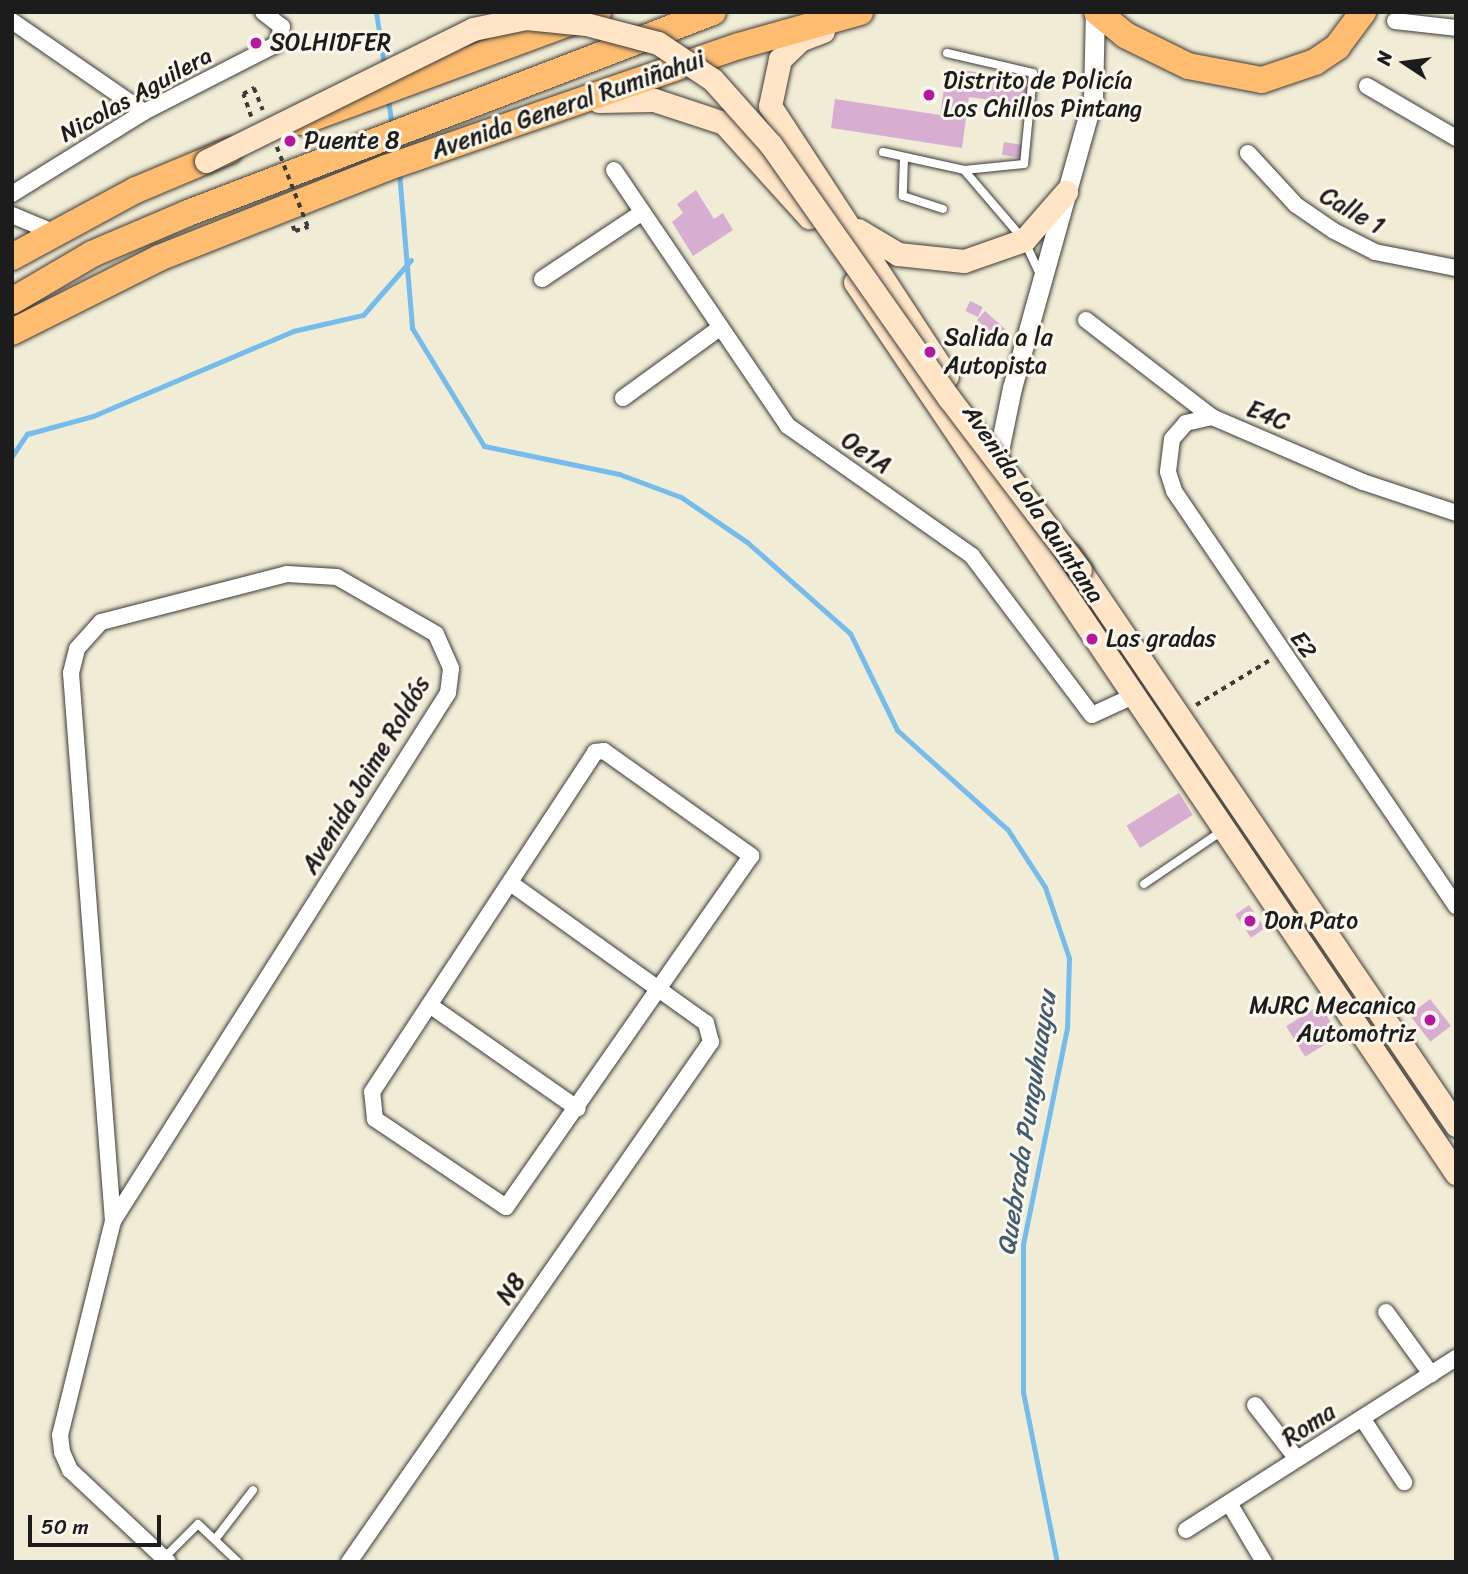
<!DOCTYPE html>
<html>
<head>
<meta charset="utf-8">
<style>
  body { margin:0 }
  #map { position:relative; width:1468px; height:1574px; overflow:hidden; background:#f1ecd5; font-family:Sriracha,sans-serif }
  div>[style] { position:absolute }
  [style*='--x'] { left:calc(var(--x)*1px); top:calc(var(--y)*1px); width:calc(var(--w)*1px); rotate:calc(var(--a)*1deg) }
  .stream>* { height:5px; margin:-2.5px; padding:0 2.5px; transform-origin:2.5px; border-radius:2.5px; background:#75bcec }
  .building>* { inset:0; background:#d7aed2; transform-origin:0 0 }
  .path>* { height:3.5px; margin-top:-1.75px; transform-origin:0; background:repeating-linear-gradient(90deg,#3c3b38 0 5px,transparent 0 10px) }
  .roads { filter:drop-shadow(0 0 2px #3c3b38) drop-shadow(0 0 2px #3c3b38) }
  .service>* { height:8px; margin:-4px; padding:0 4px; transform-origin:4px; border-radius:4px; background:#fff }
  .minor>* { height:16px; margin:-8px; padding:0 8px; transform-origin:8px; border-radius:8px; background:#fff }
  .tertiary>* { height:19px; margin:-9.5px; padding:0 9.5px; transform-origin:9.5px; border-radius:9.5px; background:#fff }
  .secondary>* { height:23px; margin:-11.5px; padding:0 11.5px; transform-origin:11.5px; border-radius:11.5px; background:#ffe4c6 }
  .primary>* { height:26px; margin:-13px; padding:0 13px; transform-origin:13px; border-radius:13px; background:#febc70 }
  .trunk>* { height:26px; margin:-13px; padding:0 13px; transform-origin:13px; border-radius:13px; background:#febc70 }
  .path-bridge>* { height:3.5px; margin-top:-1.75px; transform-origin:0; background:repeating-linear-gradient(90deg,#3c3b38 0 5px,transparent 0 10px) }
  .bridges { filter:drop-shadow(0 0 2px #3c3b38) drop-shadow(0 0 2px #3c3b38) }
  .secondary-bridge>* { height:23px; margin:-11.5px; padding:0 11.5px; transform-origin:11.5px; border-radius:11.5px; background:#ffe4c6 }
  .dots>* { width:19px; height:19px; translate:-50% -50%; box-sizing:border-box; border:4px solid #fbf7ec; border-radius:50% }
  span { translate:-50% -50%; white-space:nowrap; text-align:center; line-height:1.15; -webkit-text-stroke:6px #fbf7ec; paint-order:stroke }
  .poi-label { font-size:24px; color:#1c1c1c }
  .left { translate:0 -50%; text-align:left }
  .right { translate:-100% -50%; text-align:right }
  .street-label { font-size:24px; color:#1c1c1c }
  .water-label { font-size:26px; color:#405c6f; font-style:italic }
  .frame { position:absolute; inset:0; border:14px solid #1c1c1c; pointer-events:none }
  .north { position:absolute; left:1370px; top:28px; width:70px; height:70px; -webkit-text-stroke:5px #fbf7ec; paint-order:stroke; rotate:283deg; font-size:19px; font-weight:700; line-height:28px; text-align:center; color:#1c1c1c }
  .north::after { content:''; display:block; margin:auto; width:24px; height:32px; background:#1c1c1c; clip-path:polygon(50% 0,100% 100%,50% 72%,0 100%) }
  .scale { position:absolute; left:28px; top:1515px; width:133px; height:32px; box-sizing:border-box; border:4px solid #1c1c1c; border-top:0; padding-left:9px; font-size:21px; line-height:24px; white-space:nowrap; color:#1c1c1c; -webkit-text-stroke:5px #fbf7ec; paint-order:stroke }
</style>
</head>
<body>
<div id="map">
  <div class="stream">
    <i style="--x:376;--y:12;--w:54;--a:81.4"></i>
    <i style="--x:388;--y:99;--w:28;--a:82"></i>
    <i style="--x:399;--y:172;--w:157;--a:85.2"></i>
    <i style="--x:412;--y:328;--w:138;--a:58.6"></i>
    <i style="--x:484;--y:446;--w:138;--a:11.7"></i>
    <i style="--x:619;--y:474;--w:66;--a:20.4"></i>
    <i style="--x:681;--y:497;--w:80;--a:34.3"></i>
    <i style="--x:747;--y:542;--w:137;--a:41.5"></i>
    <i style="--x:850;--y:633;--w:108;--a:64.1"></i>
    <i style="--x:897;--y:730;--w:149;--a:42"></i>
    <i style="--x:1008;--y:830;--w:68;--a:57"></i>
    <i style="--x:1045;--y:887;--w:75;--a:71.3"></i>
    <i style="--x:1069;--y:958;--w:70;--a:91.6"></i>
    <i style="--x:1067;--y:1028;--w:220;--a:101.5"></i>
    <i style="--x:1023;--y:1244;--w:148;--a:90"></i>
    <i style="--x:1023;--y:1392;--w:173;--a:78.7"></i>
    <i style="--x:12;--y:456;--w:27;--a:-56"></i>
    <i style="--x:27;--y:434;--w:68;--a:-15.3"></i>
    <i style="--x:93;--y:416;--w:217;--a:-23"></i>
    <i style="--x:293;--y:331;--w:72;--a:-12.9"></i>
    <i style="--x:363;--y:315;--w:73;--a:-48.9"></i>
  </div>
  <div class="building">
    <i style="clip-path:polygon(947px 68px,1033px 80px,1029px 106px,969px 97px,962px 148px,831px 128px,835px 99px,940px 115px)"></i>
    <i style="left:1004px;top:142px;width:19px;height:13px;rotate:9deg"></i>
    <i style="clip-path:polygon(696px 190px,714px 219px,723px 213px,733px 230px,693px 256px,672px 222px,683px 213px,677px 204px)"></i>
    <i style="left:970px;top:301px;width:14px;height:11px;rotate:25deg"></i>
    <i style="left:985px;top:311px;width:27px;height:12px;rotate:42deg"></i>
    <i style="left:962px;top:331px;width:10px;height:16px;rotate:53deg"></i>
    <i style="left:1179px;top:793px;width:26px;height:62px;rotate:58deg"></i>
    <i style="left:1249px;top:905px;width:28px;height:17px;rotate:55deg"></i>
    <i style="left:1430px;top:999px;width:34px;height:26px;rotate:52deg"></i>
    <i style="left:1320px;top:1005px;width:36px;height:40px;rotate:58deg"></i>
  </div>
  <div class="path">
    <i style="--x:251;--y:117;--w:24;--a:-109"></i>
    <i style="--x:243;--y:94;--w:13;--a:-29"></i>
    <i style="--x:293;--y:226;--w:5;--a:68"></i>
    <i style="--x:295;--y:231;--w:14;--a:-17"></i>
    <i style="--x:1196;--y:705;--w:87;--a:-31.3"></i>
  </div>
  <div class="roads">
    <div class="service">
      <i style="--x:947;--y:53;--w:88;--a:13.1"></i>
      <i style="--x:1033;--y:73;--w:91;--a:95.6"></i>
      <i style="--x:1024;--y:164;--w:60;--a:174.3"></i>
      <i style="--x:964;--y:170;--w:92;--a:49.4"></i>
      <i style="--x:1024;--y:240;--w:38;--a:65"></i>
      <i style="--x:883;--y:152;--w:83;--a:12.5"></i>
      <i style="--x:904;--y:158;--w:38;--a:92"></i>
      <i style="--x:903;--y:196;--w:42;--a:18"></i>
      <i style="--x:1144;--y:884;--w:94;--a:-34.2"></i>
      <i style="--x:217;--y:1537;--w:59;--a:-52.5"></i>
      <i style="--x:164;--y:1558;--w:48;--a:-45"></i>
      <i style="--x:198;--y:1524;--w:55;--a:43.5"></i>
    </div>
    <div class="minor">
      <i style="--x:12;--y:21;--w:160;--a:34.6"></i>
      <i style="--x:1395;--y:21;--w:61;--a:6.5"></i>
      <i style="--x:1367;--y:86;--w:103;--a:30.3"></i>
      <i style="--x:1248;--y:153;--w:71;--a:47.3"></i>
      <i style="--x:1296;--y:205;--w:46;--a:34.4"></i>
      <i style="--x:1334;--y:231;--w:46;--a:27.1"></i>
      <i style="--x:1375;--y:252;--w:83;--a:11.2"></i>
      <i style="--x:614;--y:170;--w:310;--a:55.8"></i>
      <i style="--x:788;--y:426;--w:225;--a:35.2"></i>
      <i style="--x:972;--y:556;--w:199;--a:53"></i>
      <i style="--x:1092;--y:715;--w:43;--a:-24.8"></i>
      <i style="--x:12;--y:194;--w:155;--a:-31.8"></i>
      <i style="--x:144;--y:112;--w:149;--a:-27.1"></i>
      <i style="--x:277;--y:44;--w:18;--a:-74"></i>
      <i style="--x:282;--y:27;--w:24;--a:-142"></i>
      <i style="--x:12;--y:215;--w:47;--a:22.7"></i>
      <i style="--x:542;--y:279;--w:118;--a:-33.6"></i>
      <i style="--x:1086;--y:320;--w:159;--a:37.6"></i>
      <i style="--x:1212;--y:417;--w:164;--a:23.3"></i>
      <i style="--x:1363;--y:482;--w:98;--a:18.4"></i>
      <i style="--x:623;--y:398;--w:116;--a:-35.9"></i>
      <i style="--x:1212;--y:417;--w:27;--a:167"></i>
      <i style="--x:1186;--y:423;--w:21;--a:131"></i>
      <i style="--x:1172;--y:439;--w:33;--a:97"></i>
      <i style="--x:1168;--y:472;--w:20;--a:72"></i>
      <i style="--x:1174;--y:491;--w:502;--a:55.8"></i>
      <i style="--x:604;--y:751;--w:181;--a:35.5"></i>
      <i style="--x:751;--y:856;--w:428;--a:124.9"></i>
      <i style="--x:506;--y:1207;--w:158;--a:-146.1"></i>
      <i style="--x:375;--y:1119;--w:27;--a:-96"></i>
      <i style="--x:372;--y:1092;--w:407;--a:-56.7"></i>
      <i style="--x:595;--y:752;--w:9;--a:-6"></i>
      <i style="--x:431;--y:1006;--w:179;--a:35"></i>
      <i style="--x:113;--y:1221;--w:625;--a:-57.61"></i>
      <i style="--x:448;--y:693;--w:25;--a:-83"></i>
      <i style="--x:451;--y:668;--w:37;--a:-114"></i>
      <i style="--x:436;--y:634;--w:114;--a:-150.1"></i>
      <i style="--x:337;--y:577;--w:50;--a:-176.6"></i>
      <i style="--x:287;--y:574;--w:192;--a:165.5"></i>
      <i style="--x:101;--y:622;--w:36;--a:132"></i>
      <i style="--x:77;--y:649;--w:25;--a:104"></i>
      <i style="--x:71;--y:673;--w:550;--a:85.62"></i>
      <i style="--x:113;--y:1221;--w:220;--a:103.9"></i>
      <i style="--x:60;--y:1435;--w:17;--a:83"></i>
      <i style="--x:62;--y:1452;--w:20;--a:66"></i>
      <i style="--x:70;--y:1470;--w:134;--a:43.2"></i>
      <i style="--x:1386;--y:1312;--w:77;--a:54"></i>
      <i style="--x:1255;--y:1405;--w:68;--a:52.1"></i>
      <i style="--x:1362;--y:1418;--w:77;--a:56.7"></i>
      <i style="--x:1229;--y:1503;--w:69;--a:59.3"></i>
      <i style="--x:1186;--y:1530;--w:320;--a:-32.5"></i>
      <i style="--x:349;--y:1562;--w:634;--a:-55.16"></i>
      <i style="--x:711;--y:1042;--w:20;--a:-105"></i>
      <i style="--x:706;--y:1023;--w:239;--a:-144.4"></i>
    </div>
    <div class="tertiary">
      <i style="--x:995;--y:470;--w:84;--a:-78.3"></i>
      <i style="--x:1012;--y:388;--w:301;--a:-74.4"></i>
      <i style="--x:1093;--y:98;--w:86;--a:-88.7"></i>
    </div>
    <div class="secondary">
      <i style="--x:823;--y:31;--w:25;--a:159"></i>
      <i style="--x:800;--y:40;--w:28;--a:136"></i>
      <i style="--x:780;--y:59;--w:48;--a:102"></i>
      <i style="--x:770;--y:106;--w:323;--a:56.8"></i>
      <i style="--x:599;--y:101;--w:55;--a:-1"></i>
      <i style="--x:654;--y:100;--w:74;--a:18.2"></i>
      <i style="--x:724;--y:123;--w:127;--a:47.9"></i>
      <i style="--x:858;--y:230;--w:47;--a:31"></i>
      <i style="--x:898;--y:254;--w:66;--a:6.1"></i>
      <i style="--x:964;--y:261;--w:64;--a:-19.3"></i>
      <i style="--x:1024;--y:240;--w:64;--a:-48.8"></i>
      <i style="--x:855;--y:282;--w:1075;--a:56"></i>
      <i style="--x:1069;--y:554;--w:690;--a:55.87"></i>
    </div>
    <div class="primary">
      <i style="--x:1097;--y:12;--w:36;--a:39"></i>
      <i style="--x:1125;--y:35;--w:70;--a:26.2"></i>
      <i style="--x:1188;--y:66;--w:75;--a:10.7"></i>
      <i style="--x:1262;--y:80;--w:56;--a:-18.8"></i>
      <i style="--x:1315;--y:62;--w:27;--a:-34"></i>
      <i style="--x:1337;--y:47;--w:44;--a:-53.4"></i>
      <i style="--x:12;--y:332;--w:165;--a:-26.7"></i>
      <i style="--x:159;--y:258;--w:244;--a:-21.6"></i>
      <i style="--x:386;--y:168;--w:373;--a:-19.1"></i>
      <i style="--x:739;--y:46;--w:126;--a:-15.7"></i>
    </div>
    <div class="trunk">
      <i style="--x:301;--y:122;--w:317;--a:-20.3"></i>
      <i style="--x:12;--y:257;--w:141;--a:-28.4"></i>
      <i style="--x:136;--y:190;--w:101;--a:-22.8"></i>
      <i style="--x:12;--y:301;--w:93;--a:-30.4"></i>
      <i style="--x:92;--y:254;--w:104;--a:-23.1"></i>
      <i style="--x:188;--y:213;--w:562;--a:-20.95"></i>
    </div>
  </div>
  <div class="path-bridge">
    <i style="--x:254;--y:88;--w:24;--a:68"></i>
    <i style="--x:277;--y:147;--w:86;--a:68.8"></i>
  </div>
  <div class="bridges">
    <div class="secondary-bridge">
      <i style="--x:206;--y:161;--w:298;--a:-26.3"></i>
      <i style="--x:473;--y:29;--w:54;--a:-11.7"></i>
      <i style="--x:526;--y:18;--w:60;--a:5.7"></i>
      <i style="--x:586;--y:24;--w:74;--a:14.8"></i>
      <i style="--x:658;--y:43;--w:66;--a:33.9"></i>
      <i style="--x:713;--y:80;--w:87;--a:48.3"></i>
      <i style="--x:771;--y:145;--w:309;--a:54.9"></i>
      <i style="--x:949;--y:398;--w:216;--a:52.7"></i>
    </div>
  </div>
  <div class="dots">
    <i style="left:256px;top:43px;background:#b5179e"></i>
    <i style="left:929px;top:95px;background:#b5179e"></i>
    <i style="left:290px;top:141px;background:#b5179e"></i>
    <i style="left:930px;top:352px;background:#b5179e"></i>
    <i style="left:1092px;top:639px;background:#b5179e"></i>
    <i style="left:1250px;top:921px;background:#b5179e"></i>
    <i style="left:1430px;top:1020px;background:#b5179e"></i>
  </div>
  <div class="poi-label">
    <span class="left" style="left:270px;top:43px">SOLHIDFER</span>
    <span class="left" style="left:943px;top:95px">Distrito de Policía<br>Los Chillos Pintang</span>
    <span class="left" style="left:304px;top:141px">Puente 8</span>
    <span class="left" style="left:944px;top:352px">Salida a la<br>Autopista</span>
    <span class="left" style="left:1106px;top:639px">Las gradas</span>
    <span class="left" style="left:1264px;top:921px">Don Pato</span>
    <span class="right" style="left:1416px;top:1020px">MJRC Mecanica<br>Automotriz</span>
  </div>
  <div class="street-label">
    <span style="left:136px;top:95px;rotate:-29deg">Nicolas Aguilera</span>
    <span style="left:568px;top:105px;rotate:-19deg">Avenida General Rumiñahui</span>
    <span style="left:1352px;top:211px;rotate:30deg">Calle 1</span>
    <span style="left:1268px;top:416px;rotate:22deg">E4C</span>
    <span style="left:866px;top:453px;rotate:35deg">Oe1A</span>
    <span style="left:1033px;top:504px;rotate:56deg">Avenida Lola Quintana</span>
    <span style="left:1303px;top:645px;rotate:56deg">E2</span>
    <span style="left:366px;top:775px;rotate:-59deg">Avenida Jaime Roldós</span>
    <span style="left:511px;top:1289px;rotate:-55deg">N8</span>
    <span style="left:1309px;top:1425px;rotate:-33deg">Roma</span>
  </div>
  <div class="water-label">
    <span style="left:1027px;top:1123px;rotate:-81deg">Quebrada Punguhuaycu</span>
  </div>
  <div class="frame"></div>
  <div class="north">N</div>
  <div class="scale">50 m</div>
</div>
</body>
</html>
